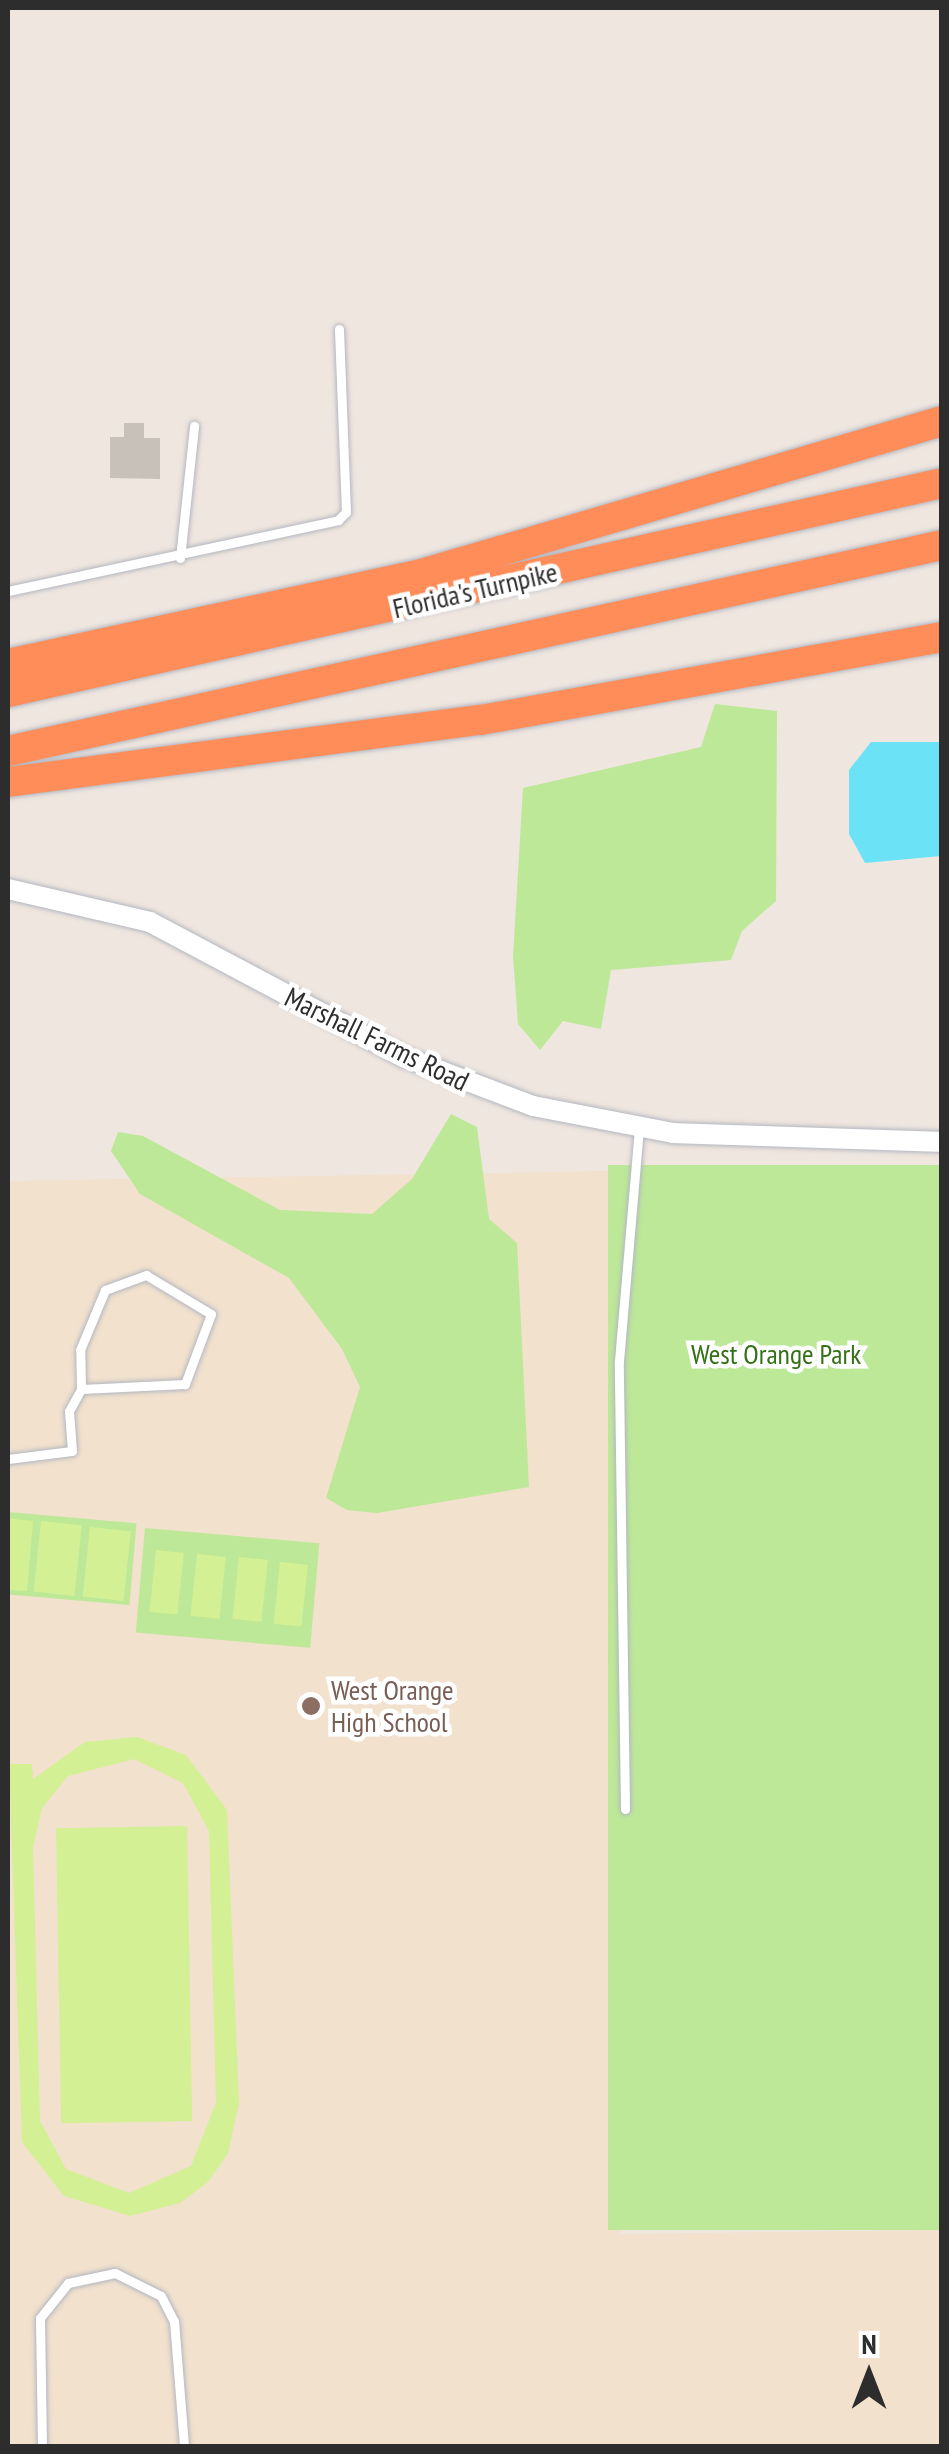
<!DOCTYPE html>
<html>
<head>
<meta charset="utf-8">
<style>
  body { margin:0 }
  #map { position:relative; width:949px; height:2454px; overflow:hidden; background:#efe6df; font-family:"PT Sans Narrow",sans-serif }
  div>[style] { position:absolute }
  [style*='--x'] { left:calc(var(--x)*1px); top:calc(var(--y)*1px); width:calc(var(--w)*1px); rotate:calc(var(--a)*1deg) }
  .education>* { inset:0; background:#f1e1cd }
  .green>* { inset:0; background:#bde898; transform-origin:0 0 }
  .pitch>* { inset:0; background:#d4f094; transform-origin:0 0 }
  .water>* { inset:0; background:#6ce2f6 }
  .building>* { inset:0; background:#c8c1ba }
  .roads { filter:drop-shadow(0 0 2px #b3b7c1) drop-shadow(0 0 2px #b3b7c1) }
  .service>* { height:9px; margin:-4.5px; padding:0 4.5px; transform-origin:4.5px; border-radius:4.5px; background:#fff }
  .tertiary>* { height:20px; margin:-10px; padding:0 10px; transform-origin:10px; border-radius:10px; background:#fff }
  .motorway>* { height:30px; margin:-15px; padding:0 15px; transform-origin:15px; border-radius:15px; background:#ff8d59 }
  .dots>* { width:28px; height:28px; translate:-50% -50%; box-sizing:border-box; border:5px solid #fff; border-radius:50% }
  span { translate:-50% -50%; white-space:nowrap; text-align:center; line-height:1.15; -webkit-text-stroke:9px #fff; paint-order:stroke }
  .street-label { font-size:28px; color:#2d2d2d }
  .park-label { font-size:28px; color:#347016 }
  .education-label { font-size:28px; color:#785e54 }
  .left { translate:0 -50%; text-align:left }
  .frame { position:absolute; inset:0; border:10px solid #2d2d2d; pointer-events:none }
  .north { position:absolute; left:819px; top:2324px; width:100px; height:100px; -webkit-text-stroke:8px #fff; paint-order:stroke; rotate:0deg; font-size:28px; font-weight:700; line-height:40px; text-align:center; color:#2d2d2d }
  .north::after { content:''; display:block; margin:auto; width:35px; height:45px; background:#2d2d2d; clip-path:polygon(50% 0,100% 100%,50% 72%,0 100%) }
</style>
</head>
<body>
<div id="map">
  <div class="education">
    <i style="clip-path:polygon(608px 1171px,620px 2234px,941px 2230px,941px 2446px,8px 2446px,8px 1181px)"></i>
  </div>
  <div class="green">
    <i style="clip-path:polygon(715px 704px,777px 711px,776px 901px,742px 931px,731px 960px,611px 970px,601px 1029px,563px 1021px,540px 1050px,518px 1024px,513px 956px,523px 788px,701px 747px)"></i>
    <i style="clip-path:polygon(451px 1114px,477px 1127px,489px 1219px,517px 1243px,529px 1487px,377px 1513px,347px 1510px,326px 1498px,360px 1387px,342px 1349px,289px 1278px,140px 1194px,111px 1151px,118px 1132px,143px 1136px,280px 1210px,372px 1214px,412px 1179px)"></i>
    <i style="left:941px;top:1165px;width:1065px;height:333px;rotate:90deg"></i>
    <i style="left:8px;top:1512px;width:129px;height:82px;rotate:5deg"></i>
    <i style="left:145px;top:1528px;width:175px;height:105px;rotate:5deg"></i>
  </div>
  <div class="pitch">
    <i style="clip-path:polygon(8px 1518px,33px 1521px,27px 1591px,8px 1590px)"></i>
    <i style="left:41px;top:1521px;width:41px;height:71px;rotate:6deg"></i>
    <i style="left:90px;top:1527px;width:41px;height:70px;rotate:6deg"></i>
    <i style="left:156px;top:1550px;width:28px;height:62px;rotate:6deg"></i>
    <i style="left:197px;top:1554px;width:29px;height:62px;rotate:6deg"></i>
    <i style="left:239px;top:1557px;width:29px;height:62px;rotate:6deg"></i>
    <i style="left:280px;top:1562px;width:28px;height:62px;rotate:6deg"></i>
    <i style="clip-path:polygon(evenodd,137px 1737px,186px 1755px,227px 1810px,239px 2103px,228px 2153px,208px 2182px,180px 2203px,130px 2216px,64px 2196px,22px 2142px,9px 1764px,32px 1764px,33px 1779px,85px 1742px,137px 1737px,134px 1759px,183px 1783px,209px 1831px,216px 2103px,191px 2166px,129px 2193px,66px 2169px,40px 2121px,33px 1848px,42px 1808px,68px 1776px,134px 1759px)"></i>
    <i style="left:187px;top:1826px;width:295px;height:131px;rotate:89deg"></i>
  </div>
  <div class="water">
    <i style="clip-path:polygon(871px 742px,941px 742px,941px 856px,865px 863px,849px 834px,849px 770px)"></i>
  </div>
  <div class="building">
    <i style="clip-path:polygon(124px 423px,144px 423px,144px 438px,160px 438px,160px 479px,110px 478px,110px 437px,124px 437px)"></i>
  </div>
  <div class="roads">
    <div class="service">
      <i style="--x:180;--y:558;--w:133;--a:-83.9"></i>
      <i style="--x:8;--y:591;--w:338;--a:-12.1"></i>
      <i style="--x:338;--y:520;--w:11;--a:-45"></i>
      <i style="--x:346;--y:512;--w:183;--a:-92.2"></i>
      <i style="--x:146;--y:1275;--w:76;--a:31"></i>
      <i style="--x:211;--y:1314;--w:75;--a:110.4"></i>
      <i style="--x:185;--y:1384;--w:104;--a:177.2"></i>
      <i style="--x:81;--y:1389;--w:39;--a:-91"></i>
      <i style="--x:80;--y:1350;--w:65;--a:-67.4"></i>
      <i style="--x:105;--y:1290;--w:44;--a:-20.1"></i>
      <i style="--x:8;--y:1459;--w:64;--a:-7.1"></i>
      <i style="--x:72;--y:1451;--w:40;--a:-94.3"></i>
      <i style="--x:69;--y:1411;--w:25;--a:-61"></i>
      <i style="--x:625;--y:1809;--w:448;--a:-90.8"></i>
      <i style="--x:619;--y:1361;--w:234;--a:-85.1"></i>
      <i style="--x:42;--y:2446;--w:128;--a:-90.9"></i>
      <i style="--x:40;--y:2318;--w:45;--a:-51.3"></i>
      <i style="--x:68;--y:2283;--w:48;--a:-12"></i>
      <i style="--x:115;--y:2273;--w:51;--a:26.6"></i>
      <i style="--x:161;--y:2296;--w:28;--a:63"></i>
      <i style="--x:174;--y:2321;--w:125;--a:85.4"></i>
    </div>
    <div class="tertiary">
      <i style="--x:8;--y:889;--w:146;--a:13.1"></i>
      <i style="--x:150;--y:922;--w:288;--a:28"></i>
      <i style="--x:404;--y:1057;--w:138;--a:20.8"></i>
      <i style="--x:533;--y:1106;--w:143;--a:10.9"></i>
      <i style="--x:673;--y:1133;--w:269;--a:1.9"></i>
    </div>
    <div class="motorway">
      <i style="--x:8;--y:664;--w:427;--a:-12.3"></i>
      <i style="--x:425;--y:573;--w:539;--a:-16.38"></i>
      <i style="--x:8;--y:692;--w:957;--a:-12.61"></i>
      <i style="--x:8;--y:751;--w:956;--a:-12.44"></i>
      <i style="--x:8;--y:782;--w:477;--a:-7.5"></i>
      <i style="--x:481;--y:720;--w:468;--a:-10.2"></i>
    </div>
  </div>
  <div class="dots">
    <i style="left:311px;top:1706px;background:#8d6e63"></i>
  </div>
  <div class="street-label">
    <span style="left:475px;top:590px;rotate:-13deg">Florida's Turnpike</span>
    <span style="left:377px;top:1039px;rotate:26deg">Marshall Farms Road</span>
  </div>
  <div class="park-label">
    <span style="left:776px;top:1354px">West Orange Park</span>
  </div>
  <div class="education-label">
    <span class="left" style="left:331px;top:1706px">West Orange<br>High School</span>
  </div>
  <div class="frame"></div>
  <div class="north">N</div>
</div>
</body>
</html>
